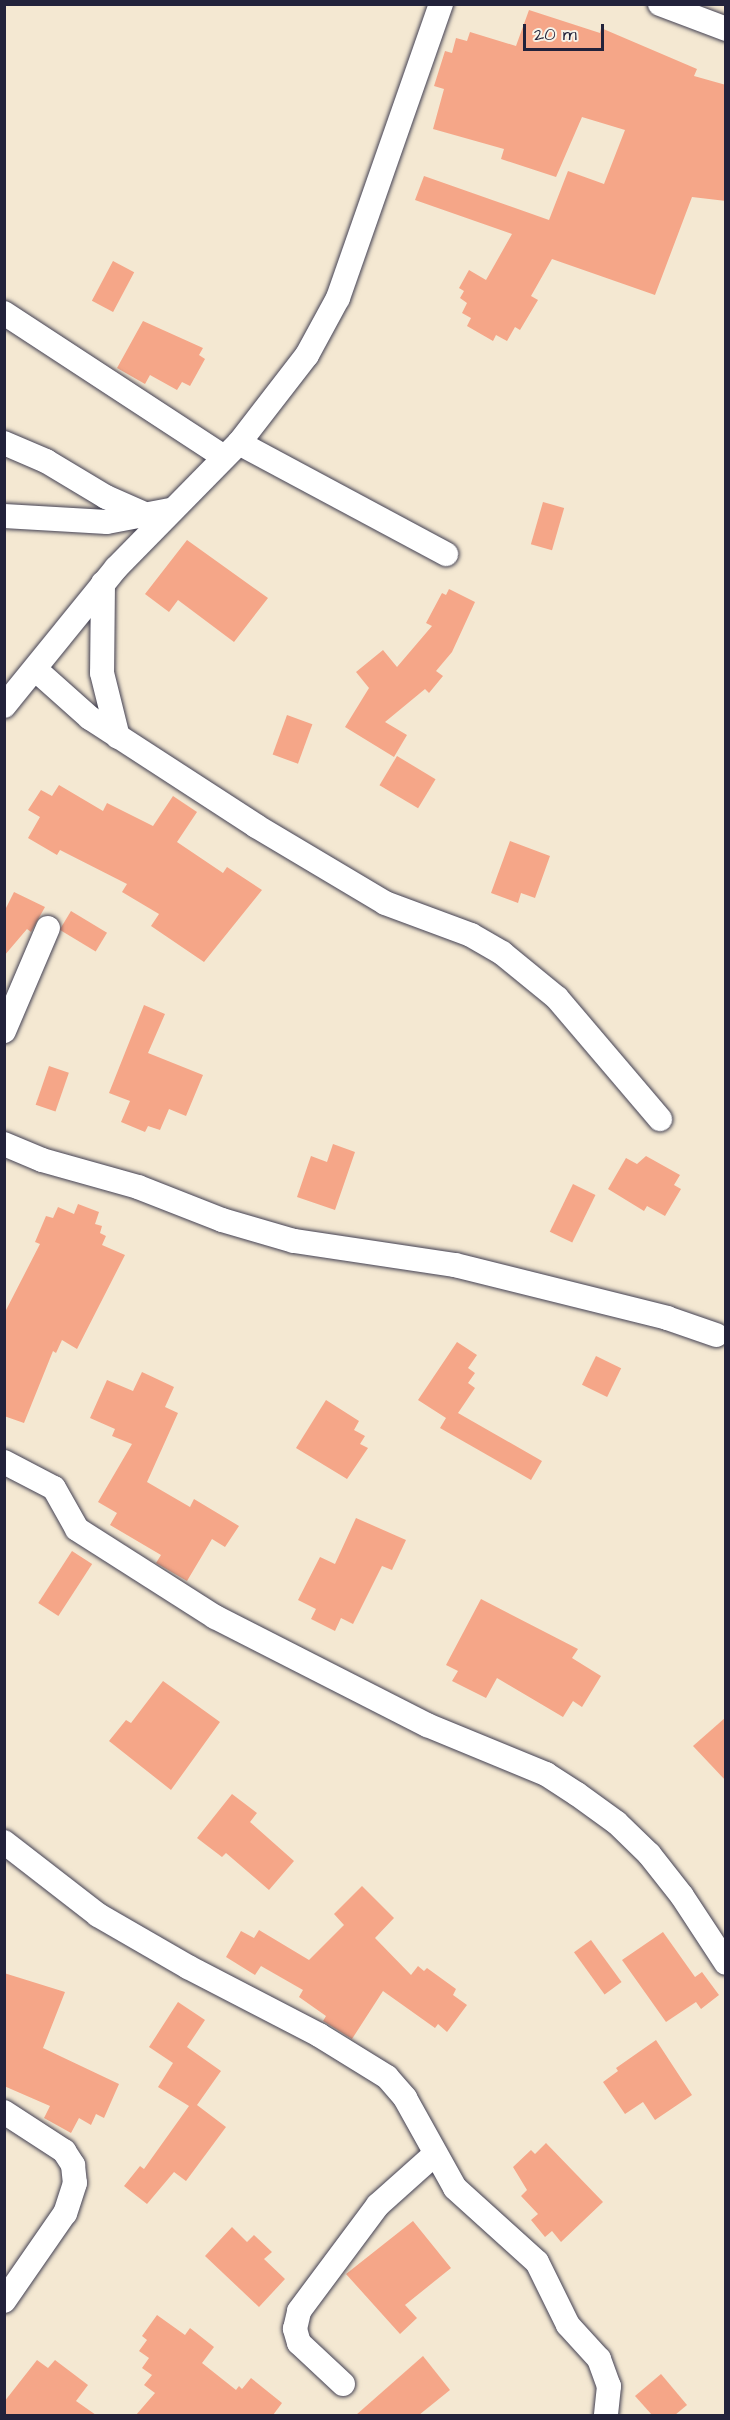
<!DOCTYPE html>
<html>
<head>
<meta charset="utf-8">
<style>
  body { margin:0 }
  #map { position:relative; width:730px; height:2420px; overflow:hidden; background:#f4e8d2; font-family:"Architects Daughter",sans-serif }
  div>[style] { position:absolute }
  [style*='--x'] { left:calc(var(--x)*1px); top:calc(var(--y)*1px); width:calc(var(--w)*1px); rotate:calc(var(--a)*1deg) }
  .building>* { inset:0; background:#f5a688; transform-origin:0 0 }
  .roads { filter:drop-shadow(0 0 2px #424052) drop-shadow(0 0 2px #424052) }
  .street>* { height:24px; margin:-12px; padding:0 12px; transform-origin:12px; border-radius:12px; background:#fff }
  span { translate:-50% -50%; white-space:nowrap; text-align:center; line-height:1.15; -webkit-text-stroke:6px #f7f3e8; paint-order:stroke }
  .frame { position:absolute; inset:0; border:6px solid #22223b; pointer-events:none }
  .scale { position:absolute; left:523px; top:24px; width:81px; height:27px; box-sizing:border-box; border:3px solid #22223b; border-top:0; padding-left:8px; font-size:18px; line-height:21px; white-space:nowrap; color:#22223b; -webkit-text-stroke:4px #f7f3e8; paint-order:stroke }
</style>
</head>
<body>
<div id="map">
  <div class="building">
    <i style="clip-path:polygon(529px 10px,600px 33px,601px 28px,697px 69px,694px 76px,726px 85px,726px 201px,692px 197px,655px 295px,552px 259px,531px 296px,538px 300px,520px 330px,515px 327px,507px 341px,496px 335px,493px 341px,467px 326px,471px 318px,462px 313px,467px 303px,460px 298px,464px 291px,459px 288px,469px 270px,486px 280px,512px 234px,415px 200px,424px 176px,549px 220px,568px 171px,604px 184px,625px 130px,582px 117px,556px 177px,501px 159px,504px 149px,433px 129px,444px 89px,434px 86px,445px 51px,452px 53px,456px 38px,467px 41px,470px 32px,516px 46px)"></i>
    <i style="left:113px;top:261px;width:24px;height:45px;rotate:28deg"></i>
    <i style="clip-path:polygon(143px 321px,203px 348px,199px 355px,205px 359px,190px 386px,182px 382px,177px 390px,150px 375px,145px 384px,117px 368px)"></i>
    <i style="left:543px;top:502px;width:22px;height:44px;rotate:16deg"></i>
    <i style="clip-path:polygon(187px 540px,268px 598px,234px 642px,178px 600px,169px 612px,145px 594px)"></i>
    <i style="clip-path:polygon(449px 589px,475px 602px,452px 652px,436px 671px,443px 676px,429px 693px,425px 689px,385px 722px,407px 735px,394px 757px,345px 727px,369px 688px,356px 672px,383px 650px,397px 667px,432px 626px,426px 623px,442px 593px,446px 595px)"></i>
    <i style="left:287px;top:715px;width:27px;height:42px;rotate:20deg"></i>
    <i style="left:397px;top:756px;width:45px;height:34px;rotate:31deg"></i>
    <i style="clip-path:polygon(59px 785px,103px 811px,107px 803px,153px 826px,173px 796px,197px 812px,177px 842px,223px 873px,227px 867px,262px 890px,204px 962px,151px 926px,159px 914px,122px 892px,127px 884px,60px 850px,57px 855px,28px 838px,40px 817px,28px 810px,41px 790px,52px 796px)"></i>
    <i style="clip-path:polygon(510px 841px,550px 856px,535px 898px,521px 893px,518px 903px,491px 893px)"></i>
    <i style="clip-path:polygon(14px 892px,45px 907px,31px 932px,27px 929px,4px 956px,4px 912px)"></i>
    <i style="left:71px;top:911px;width:42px;height:22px;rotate:31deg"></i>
    <i style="clip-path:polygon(144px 1005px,165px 1014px,148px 1053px,203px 1075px,186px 1116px,169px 1109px,160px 1130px,148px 1126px,145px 1132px,121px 1122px,130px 1101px,109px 1093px)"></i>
    <i style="left:49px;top:1066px;width:21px;height:41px;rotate:19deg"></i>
    <i style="clip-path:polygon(333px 1144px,355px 1152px,335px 1210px,297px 1197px,311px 1156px,327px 1162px)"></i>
    <i style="clip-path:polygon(646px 1156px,680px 1175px,674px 1185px,681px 1189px,665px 1216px,647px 1206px,644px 1211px,608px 1189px,626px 1158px,637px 1164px)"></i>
    <i style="left:573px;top:1184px;width:25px;height:53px;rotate:26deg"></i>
    <i style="clip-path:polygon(78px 1204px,99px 1212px,95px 1224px,102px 1226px,100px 1233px,106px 1236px,102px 1245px,125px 1255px,77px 1349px,62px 1340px,56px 1353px,53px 1351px,24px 1423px,4px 1416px,4px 1314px,40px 1244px,35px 1242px,46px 1216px,53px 1218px,58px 1207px,74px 1214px)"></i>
    <i style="clip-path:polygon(457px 1342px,477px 1355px,468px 1368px,475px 1373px,468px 1383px,475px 1388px,458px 1413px,542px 1461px,531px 1480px,440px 1428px,446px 1418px,418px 1400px)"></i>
    <i style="left:596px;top:1356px;width:28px;height:32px;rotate:26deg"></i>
    <i style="clip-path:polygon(142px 1372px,174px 1387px,165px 1407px,178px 1413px,147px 1482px,190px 1507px,194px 1499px,239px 1526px,225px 1547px,212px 1539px,187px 1581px,156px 1563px,161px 1555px,110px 1525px,117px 1513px,98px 1502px,132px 1444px,112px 1436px,115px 1429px,90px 1418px,107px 1380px,133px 1391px)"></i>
    <i style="clip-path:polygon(326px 1400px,359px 1421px,354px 1430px,365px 1436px,360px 1444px,368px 1448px,347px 1479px,296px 1448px)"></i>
    <i style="clip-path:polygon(356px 1518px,406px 1540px,392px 1570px,382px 1566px,353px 1624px,341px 1618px,335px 1631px,311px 1619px,316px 1609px,298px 1600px,320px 1557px,335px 1564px)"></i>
    <i style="left:72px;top:1551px;width:24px;height:62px;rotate:33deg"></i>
    <i style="clip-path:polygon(481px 1599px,578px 1649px,572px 1658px,601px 1676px,582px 1707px,573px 1701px,563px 1717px,497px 1678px,486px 1698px,452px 1681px,458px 1671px,446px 1665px)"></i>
    <i style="clip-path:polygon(163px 1681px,220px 1722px,171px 1790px,109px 1741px,126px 1720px,131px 1723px)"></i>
    <i style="clip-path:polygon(726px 1717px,726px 1781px,693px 1746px)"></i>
    <i style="clip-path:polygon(232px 1794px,257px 1813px,250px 1822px,294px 1861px,269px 1890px,226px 1853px,222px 1857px,197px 1838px)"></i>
    <i style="clip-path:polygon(362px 1886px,394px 1918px,375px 1938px,411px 1975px,418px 1966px,424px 1971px,427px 1968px,456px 1989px,453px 1995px,467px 2005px,447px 2032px,438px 2024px,435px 2028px,383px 1991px,352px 2039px,323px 2021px,326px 2016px,299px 1997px,303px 1990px,261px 1966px,255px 1975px,226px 1957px,241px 1931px,254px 1938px,259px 1930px,309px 1960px,344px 1925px,334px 1914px)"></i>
    <i style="clip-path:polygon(663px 1932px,695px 1977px,702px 1972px,719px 1995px,701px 2009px,696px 2002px,666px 2022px,622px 1960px)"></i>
    <i style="left:591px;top:1940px;width:52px;height:21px;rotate:54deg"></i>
    <i style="clip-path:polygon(4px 1973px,65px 1992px,43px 2048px,119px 2084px,104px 2118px,96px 2114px,91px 2125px,79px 2118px,71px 2133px,44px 2118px,50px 2106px,4px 2086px)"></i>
    <i style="clip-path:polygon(178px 2002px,205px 2020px,187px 2047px,221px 2071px,197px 2105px,226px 2127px,186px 2181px,174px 2172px,147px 2204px,124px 2186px,140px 2166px,144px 2169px,189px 2106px,158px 2087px,173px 2063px,149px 2047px)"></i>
    <i style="clip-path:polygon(656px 2040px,692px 2095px,655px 2120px,643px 2102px,625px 2114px,603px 2082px,618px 2071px,616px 2068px)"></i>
    <i style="clip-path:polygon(546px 2143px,603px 2202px,561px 2242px,552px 2231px,545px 2237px,531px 2220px,538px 2214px,521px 2196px,527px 2190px,513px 2167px,531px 2150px,535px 2154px)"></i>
    <i style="clip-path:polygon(413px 2221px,451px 2268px,405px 2305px,417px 2318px,400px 2334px,346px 2274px)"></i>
    <i style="clip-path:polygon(232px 2227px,247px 2242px,254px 2235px,272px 2252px,264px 2259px,285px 2279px,259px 2307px,205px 2256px)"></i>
    <i style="clip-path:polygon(157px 2315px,185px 2335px,190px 2328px,214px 2347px,202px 2363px,236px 2390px,239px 2386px,242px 2389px,251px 2378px,282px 2403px,273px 2415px,136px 2415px,155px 2393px,144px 2385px,152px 2375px,142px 2368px,149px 2358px,139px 2351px,147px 2340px,142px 2336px)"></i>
    <i style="clip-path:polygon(423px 2356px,450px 2390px,419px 2415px,356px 2415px)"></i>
    <i style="clip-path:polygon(37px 2360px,48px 2368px,55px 2360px,88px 2385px,76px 2401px,96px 2415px,4px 2415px,4px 2402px)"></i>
    <i style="clip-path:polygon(661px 2374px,687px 2405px,675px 2415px,652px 2415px,635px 2396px)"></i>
  </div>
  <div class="roads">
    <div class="street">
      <i style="--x:660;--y:4;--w:71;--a:20.7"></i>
      <i style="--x:4;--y:313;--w:263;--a:33.2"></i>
      <i style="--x:4;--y:443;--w:46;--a:23.2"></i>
      <i style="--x:46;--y:461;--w:70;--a:31"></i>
      <i style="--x:106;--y:497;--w:47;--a:23.8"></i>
      <i style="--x:239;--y:443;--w:235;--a:28.2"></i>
      <i style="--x:4;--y:516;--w:103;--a:3.3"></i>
      <i style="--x:107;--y:522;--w:64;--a:-10.8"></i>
      <i style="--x:103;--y:583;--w:90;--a:90.6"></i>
      <i style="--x:102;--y:673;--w:66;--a:76"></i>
      <i style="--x:35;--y:669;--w:74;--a:41.7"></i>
      <i style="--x:90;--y:718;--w:198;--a:33"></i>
      <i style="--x:256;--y:826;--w:150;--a:30.8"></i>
      <i style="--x:385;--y:903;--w:92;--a:20.4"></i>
      <i style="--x:471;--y:935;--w:36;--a:30"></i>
      <i style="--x:502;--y:953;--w:71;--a:39.3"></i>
      <i style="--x:557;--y:998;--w:159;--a:49.6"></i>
      <i style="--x:4;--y:706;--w:178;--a:-50.9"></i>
      <i style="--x:116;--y:568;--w:175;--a:-45.5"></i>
      <i style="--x:239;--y:443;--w:111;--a:-52.3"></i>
      <i style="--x:307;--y:355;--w:65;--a:-61.5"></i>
      <i style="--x:338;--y:298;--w:312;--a:-70.7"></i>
      <i style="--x:4;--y:1031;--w:112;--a:-66.9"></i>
      <i style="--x:4;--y:1144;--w:41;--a:22.8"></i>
      <i style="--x:42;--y:1160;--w:100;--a:15.7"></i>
      <i style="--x:138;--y:1187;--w:90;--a:21.4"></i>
      <i style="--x:222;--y:1220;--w:75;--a:16.3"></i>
      <i style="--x:294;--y:1241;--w:163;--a:8.5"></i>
      <i style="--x:455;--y:1265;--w:219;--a:14"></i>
      <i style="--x:667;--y:1318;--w:52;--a:19.1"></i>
      <i style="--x:4;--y:1462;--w:56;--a:27.5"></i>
      <i style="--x:54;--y:1488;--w:47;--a:60.7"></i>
      <i style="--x:77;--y:1529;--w:164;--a:32.5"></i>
      <i style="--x:215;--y:1617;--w:238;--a:27"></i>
      <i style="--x:427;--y:1725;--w:129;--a:22.4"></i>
      <i style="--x:546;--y:1774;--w:37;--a:33"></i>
      <i style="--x:577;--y:1794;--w:49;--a:35.9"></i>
      <i style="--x:617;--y:1823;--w:45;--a:44.1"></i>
      <i style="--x:649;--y:1854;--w:53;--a:51.8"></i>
      <i style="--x:682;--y:1896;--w:80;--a:56.7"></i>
      <i style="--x:4;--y:1842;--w:119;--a:37.8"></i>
      <i style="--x:98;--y:1915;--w:104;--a:30"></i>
      <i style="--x:188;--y:1967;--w:148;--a:27.4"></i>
      <i style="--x:319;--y:2035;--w:80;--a:31.7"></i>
      <i style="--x:387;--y:2077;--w:28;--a:49"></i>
      <i style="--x:405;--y:2098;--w:103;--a:60.9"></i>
      <i style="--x:455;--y:2188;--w:110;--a:42.1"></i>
      <i style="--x:537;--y:2262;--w:70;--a:63.8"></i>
      <i style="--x:568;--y:2325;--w:46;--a:47.6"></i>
      <i style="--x:599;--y:2359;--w:29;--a:70"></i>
      <i style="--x:609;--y:2386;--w:30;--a:96"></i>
      <i style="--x:4;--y:2112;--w:72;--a:33"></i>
      <i style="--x:64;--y:2151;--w:17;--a:57"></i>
      <i style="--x:73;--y:2165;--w:18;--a:84"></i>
      <i style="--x:75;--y:2183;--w:32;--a:108"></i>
      <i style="--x:65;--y:2213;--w:107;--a:124.7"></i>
      <i style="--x:343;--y:2384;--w:60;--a:-137"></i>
      <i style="--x:299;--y:2343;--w:15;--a:-106"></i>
      <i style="--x:295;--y:2329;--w:18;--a:-77"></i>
      <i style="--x:299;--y:2311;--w:132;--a:-53.3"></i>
      <i style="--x:378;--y:2205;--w:76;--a:-41.8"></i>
    </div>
  </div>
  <div class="frame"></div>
  <div class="scale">20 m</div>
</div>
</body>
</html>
